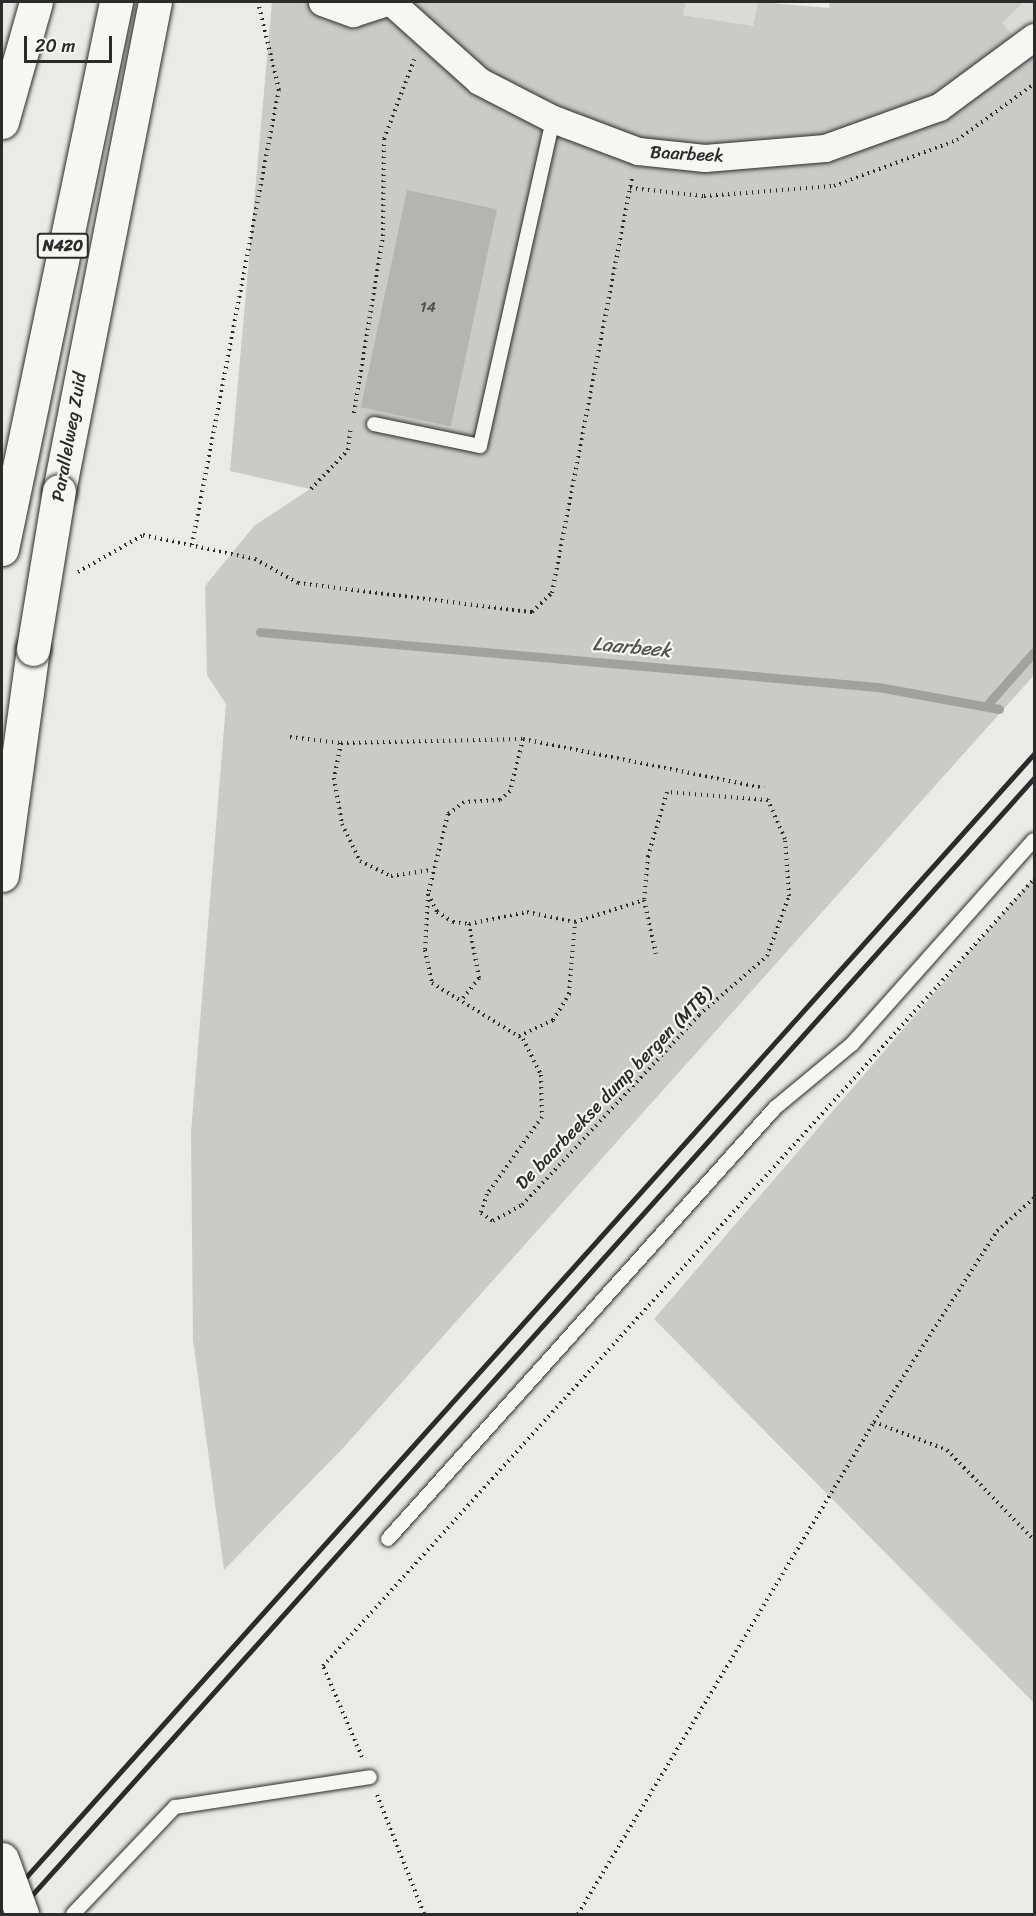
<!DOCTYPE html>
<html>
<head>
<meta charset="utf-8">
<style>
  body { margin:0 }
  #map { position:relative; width:1036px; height:1916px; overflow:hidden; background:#eaeae6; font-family:Sriracha,sans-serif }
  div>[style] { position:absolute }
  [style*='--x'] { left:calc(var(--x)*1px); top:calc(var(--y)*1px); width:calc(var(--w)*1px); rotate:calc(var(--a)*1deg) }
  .built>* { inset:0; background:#dadad6 }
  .green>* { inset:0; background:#cacac7 }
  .stream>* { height:9px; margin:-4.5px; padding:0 4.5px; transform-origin:4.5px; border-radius:4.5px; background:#a1a19e }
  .building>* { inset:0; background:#b4b4b1; transform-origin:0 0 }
  .path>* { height:4px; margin-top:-2px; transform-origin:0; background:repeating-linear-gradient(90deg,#2b2b2b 0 1.5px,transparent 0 6px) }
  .roads { filter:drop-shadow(0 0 2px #2b2b2b) drop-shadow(0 0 2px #2b2b2b) }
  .lane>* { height:14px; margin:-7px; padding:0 7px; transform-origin:7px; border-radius:7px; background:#f6f6f2 }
  .street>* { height:27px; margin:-13.5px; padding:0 13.5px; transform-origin:13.5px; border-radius:13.5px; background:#f6f6f2 }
  .highway>* { height:33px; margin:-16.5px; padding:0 16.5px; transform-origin:16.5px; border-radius:16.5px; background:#f6f6f2 }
  .rail>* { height:4.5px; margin:-2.25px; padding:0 2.25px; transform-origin:2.25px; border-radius:2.25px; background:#2b2b2b }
  .bridges { filter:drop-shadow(0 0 2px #2b2b2b) drop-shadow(0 0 2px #2b2b2b) }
  .highway-bridge>* { height:33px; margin:-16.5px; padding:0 16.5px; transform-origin:16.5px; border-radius:16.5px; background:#f6f6f2 }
  span { translate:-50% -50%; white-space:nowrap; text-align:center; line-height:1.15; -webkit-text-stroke:4.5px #f6f6f2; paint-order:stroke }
  .number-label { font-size:15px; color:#4d4d4c }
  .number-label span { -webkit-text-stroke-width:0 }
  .shield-label span { padding:2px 4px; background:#f6f6f2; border:2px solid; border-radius:4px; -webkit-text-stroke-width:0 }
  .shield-label { font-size:16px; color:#2b2b2b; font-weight:700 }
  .street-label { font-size:18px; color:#2b2b2b }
  .water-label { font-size:20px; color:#545453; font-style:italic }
  .frame { position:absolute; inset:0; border:3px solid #2b2b2b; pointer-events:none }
  .scale { position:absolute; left:24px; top:36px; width:88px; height:27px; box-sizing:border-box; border:3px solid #2b2b2b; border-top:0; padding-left:8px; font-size:18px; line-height:21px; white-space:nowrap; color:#2b2b2b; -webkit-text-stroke:4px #f6f6f2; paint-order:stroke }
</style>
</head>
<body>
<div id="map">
  <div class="built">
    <i style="clip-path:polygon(686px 2px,758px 2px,753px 26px,683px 15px)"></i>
    <i style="clip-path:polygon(1024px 2px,1034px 2px,1034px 60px,1001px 23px)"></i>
  </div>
  <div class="green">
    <i style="clip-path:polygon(272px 2px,686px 2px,683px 15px,753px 26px,758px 2px,829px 8px,830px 2px,1024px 2px,1002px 23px,1034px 60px,1034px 675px,344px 1447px,224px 1570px,193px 1340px,191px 1132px,226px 704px,207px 675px,205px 586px,254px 526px,310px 489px,230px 471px)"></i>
    <i style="clip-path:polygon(1034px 877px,1034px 1703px,654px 1319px)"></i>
  </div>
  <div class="stream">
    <i style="--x:260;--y:632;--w:620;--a:5.09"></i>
    <i style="--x:878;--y:687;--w:123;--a:10.3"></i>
    <i style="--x:986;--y:706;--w:72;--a:-48.4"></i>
  </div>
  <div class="building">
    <i style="left:407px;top:190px;width:92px;height:222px;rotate:12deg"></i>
  </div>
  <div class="path">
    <i style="--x:630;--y:188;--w:74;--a:6.2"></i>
    <i style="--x:704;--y:196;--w:130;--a:-4.4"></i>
    <i style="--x:834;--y:186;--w:131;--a:-20.5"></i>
    <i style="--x:957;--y:140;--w:95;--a:-36"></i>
    <i style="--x:354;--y:413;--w:179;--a:-80.7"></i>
    <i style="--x:383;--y:236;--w:97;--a:-89.4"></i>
    <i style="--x:384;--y:139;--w:85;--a:-69.2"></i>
    <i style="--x:311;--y:489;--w:54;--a:-46.5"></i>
    <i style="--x:348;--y:450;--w:23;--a:-83"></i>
    <i style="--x:192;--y:545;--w:463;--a:-79.2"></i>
    <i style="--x:279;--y:90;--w:90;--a:-103.4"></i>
    <i style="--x:78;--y:572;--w:75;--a:-29.6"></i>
    <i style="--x:143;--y:535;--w:115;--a:12.1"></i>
    <i style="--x:255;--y:559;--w:49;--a:29.2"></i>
    <i style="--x:298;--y:583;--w:236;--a:7.1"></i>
    <i style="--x:532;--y:612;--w:28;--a:-44"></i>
    <i style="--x:552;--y:593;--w:424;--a:-79.1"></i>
    <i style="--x:290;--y:737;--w:51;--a:6.7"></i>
    <i style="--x:341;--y:743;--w:182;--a:-1.3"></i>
    <i style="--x:523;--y:739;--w:246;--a:11.5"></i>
    <i style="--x:523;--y:739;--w:54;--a:104"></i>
    <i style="--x:510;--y:791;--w:13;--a:138"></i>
    <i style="--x:500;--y:800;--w:36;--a:177"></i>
    <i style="--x:464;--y:802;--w:20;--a:143"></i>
    <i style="--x:448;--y:814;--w:82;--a:104"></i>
    <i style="--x:428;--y:894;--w:20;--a:63"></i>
    <i style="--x:437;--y:912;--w:19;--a:32"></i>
    <i style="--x:453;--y:922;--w:16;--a:7"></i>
    <i style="--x:469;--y:924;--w:59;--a:-11.7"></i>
    <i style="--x:527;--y:912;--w:49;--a:11.8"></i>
    <i style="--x:341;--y:743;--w:36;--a:101"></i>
    <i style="--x:334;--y:778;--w:47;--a:80.1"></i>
    <i style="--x:342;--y:824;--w:41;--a:64.1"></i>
    <i style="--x:360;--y:861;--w:34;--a:26"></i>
    <i style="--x:391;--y:876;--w:41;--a:-8.3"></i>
    <i style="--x:428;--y:894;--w:56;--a:93.1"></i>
    <i style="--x:425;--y:950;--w:34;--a:78"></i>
    <i style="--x:432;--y:983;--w:107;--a:31.6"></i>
    <i style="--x:523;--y:1039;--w:40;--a:63.4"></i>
    <i style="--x:541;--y:1075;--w:42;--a:88.6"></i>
    <i style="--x:542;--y:1117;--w:95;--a:125.5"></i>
    <i style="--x:487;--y:1194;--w:20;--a:108"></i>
    <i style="--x:481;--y:1213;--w:14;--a:34"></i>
    <i style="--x:493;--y:1221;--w:33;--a:-29"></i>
    <i style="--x:522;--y:1205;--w:260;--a:-47"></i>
    <i style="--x:699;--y:1015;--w:90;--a:-40.9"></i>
    <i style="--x:767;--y:956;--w:64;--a:-69.9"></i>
    <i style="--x:789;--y:896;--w:57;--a:-94"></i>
    <i style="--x:785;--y:839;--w:43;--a:-113.6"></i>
    <i style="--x:768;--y:800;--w:101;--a:-175.5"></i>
    <i style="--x:667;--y:792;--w:67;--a:106.5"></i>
    <i style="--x:648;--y:856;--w:44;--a:95.2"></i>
    <i style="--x:463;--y:998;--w:26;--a:-51"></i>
    <i style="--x:479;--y:978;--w:55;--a:-100.5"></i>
    <i style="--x:519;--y:1036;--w:38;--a:-25"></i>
    <i style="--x:553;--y:1020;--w:31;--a:-58"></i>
    <i style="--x:569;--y:994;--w:72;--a:-85.2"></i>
    <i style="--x:575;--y:922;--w:72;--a:-17.7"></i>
    <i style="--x:644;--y:900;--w:55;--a:77.5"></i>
    <i style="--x:874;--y:1422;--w:78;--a:21"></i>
    <i style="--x:947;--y:1450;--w:125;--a:46"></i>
    <i style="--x:362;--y:1757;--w:99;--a:-113.2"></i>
    <i style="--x:323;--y:1666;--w:1061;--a:-47.9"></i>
    <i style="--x:377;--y:1795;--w:128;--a:68.4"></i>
    <i style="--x:578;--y:1914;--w:574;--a:-58.97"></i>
    <i style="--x:874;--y:1422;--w:227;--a:-57.2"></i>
    <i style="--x:997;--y:1231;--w:50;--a:-41.7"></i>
  </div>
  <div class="roads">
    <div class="lane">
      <i style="--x:374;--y:424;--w:108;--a:11.7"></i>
      <i style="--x:480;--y:446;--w:335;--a:-77.4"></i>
      <i style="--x:388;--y:1539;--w:579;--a:-48.08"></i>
      <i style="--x:775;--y:1108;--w:100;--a:-39.7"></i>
      <i style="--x:852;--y:1044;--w:273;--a:-48.3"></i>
      <i style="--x:73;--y:1914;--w:148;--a:-46.4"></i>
      <i style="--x:175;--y:1807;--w:197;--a:-8.7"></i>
    </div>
    <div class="street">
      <i style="--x:322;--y:2;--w:33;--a:20"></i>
      <i style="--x:353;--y:13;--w:36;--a:-18"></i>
      <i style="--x:391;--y:2;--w:118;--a:41.9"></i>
      <i style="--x:479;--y:81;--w:83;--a:27.2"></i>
      <i style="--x:553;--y:119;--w:91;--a:20.6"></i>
      <i style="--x:638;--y:151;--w:67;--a:6"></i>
      <i style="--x:705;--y:158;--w:120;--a:-4.8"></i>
      <i style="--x:825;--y:148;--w:121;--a:-19.8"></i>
      <i style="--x:939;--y:107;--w:118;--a:-36.4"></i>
    </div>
    <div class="highway">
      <i style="--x:2;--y:122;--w:125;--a:-74.2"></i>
      <i style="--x:59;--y:491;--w:498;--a:-78.9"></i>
      <i style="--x:2;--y:549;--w:559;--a:-78.23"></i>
      <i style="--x:2;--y:875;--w:228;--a:-82.2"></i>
    </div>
  </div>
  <div class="rail">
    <i style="--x:2;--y:1904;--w:1545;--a:-48.1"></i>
    <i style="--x:15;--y:1914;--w:1526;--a:-48.11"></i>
  </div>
  <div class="bridges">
    <div class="highway-bridge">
      <i style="--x:33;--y:649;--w:160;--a:-80.7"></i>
      <i style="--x:2;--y:1859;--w:59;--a:70"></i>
    </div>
  </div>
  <div class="number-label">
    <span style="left:428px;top:308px">14</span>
  </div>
  <div class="shield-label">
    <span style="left:63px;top:246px">N420</span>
  </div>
  <div class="street-label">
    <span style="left:687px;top:154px;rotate:3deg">Baarbeek</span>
    <span style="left:69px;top:437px;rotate:-80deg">Parallelweg Zuid</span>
    <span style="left:614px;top:1088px;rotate:-46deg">De baarbeekse dump bergen (MTB)</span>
  </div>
  <div class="water-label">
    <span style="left:632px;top:647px;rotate:5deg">Laarbeek</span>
  </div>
  <div class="frame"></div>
  <div class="scale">20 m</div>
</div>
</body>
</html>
